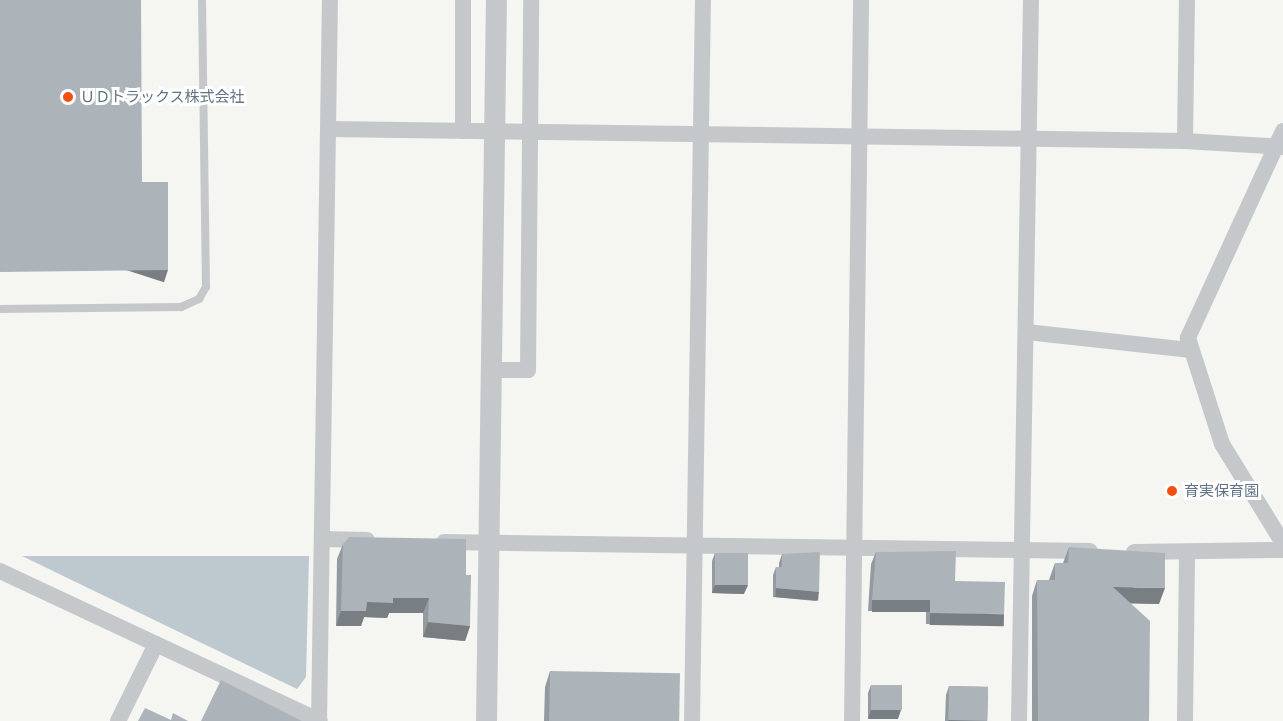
<!DOCTYPE html>
<html>
<head>
<meta charset="utf-8">
<style>
  body { margin:0 }
  #map { position:relative; width:1283px; height:721px; overflow:hidden; background:#f5f5f1; font-family:Mulish,"Noto Sans JP",sans-serif }
  div>[style] { position:absolute }
  [style*='--x'] { left:calc(var(--x)*1px); top:calc(var(--y)*1px); width:calc(var(--w)*1px); rotate:calc(var(--a)*1deg) }
  .water>* { inset:0; background:#bec9cf }
  .service>* { height:8px; margin:-4px; padding:0 4px; transform-origin:4px; border-radius:4px; background:#c4c8cb }
  .minor>* { height:16px; margin:-8px; padding:0 8px; transform-origin:8px; border-radius:8px; background:#c4c8cb }
  .tertiary>* { height:21px; margin:-10.5px; padding:0 10.5px; transform-origin:10.5px; border-radius:10.5px; background:#c4c8cb }
  .wall>* { inset:0; background:#949ba0 }
  .shaded-wall>* { inset:0; background:#787e82; transform-origin:0 0 }
  .building>* { inset:0; background:#acb4ba; transform-origin:0 0 }
  .dots>* { width:16px; height:16px; translate:-50% -50%; box-sizing:border-box; border:3px solid #fff; border-radius:50% }
  span { translate:-50% -50%; white-space:nowrap; text-align:center; line-height:1.15; -webkit-text-stroke:6px #fff; paint-order:stroke }
  .poi-label { font-size:15px; color:#617485 }
  .left { translate:0 -50%; text-align:left }
</style>
</head>
<body>
<div id="map">
  <div class="water">
    <i style="clip-path:polygon(22px 556px,309px 556px,306px 677px,297px 689px)"></i>
  </div>
  <div class="service">
    <i style="--x:0;--y:309;--w:181;--a:-0.6"></i>
    <i style="--x:181;--y:307;--w:20;--a:-24"></i>
    <i style="--x:199;--y:299;--w:14;--a:-60"></i>
    <i style="--x:206;--y:287;--w:287;--a:-90.8"></i>
  </div>
  <div class="minor">
    <i style="--x:328;--y:129;--w:857;--a:0.8"></i>
    <i style="--x:1185;--y:141;--w:98;--a:3.5"></i>
    <i style="--x:463;--y:131;--w:131;--a:-90"></i>
    <i style="--x:1283;--y:131;--w:228;--a:114.7"></i>
    <i style="--x:1188;--y:338;--w:111;--a:72.2"></i>
    <i style="--x:1222;--y:444;--w:116;--a:58.4"></i>
    <i style="--x:1185;--y:141;--w:141;--a:-89.2"></i>
    <i style="--x:1027;--y:332;--w:165;--a:6.3"></i>
    <i style="--x:490;--y:370;--w:38;--a:0"></i>
    <i style="--x:528;--y:370;--w:370;--a:-89.5"></i>
    <i style="--x:322;--y:539;--w:45;--a:1.3"></i>
    <i style="--x:444;--y:542;--w:646;--a:0.8"></i>
    <i style="--x:1134;--y:552;--w:149;--a:-0.8"></i>
    <i style="--x:0;--y:571;--w:353;--a:25.1"></i>
    <i style="--x:118;--y:721;--w:86;--a:-63.7"></i>
    <i style="--x:319;--y:721;--w:721;--a:-89.13"></i>
    <i style="--x:692;--y:721;--w:721;--a:-89.13"></i>
    <i style="--x:852;--y:721;--w:721;--a:-89.28"></i>
    <i style="--x:1019;--y:721;--w:721;--a:-89.05"></i>
    <i style="--x:1185;--y:721;--w:168;--a:-89.3"></i>
  </div>
  <div class="tertiary">
    <i style="--x:486;--y:721;--w:721;--a:-89.21"></i>
  </div>
  <div class="wall">
    <i style="clip-path:polygon(343px 544px,466px 575px,470px 626px,465px 641px,423px 637px,423px 613px,389px 613px,387px 618px,364px 617px,361px 626px,336px 626px,337px 559px)"></i>
    <i style="clip-path:polygon(1069px 547px,1159px 604px,1131px 603px,1149px 721px,1032px 721px,1032px 596px,1037px 580px,1049px 580px,1055px 563px,1063px 563px)"></i>
    <i style="clip-path:polygon(876px 552px,955px 581px,1000px 625px,926px 624px,926px 611px,868px 611px,871px 564px)"></i>
    <i style="clip-path:polygon(715px 553px,744px 594px,712px 593px,712px 561px)"></i>
    <i style="clip-path:polygon(782px 554px,819px 592px,816px 601px,773px 597px,773px 575px,776px 567px,779px 567px,779px 563px)"></i>
    <i style="clip-path:polygon(550px 671px,679px 721px,544px 721px,545px 687px)"></i>
    <i style="clip-path:polygon(871px 685px,898px 719px,868px 719px,868px 693px)"></i>
    <i style="clip-path:polygon(949px 686px,988px 687px,987px 721px,945px 721px,946px 695px)"></i>
  </div>
  <div class="shaded-wall">
    <i style="left:168px;top:270px;width:13px;height:168px;rotate:108deg"></i>
    <i style="clip-path:polygon(715px 585px,748px 585px,744px 594px,712px 593px)"></i>
    <i style="clip-path:polygon(1113px 587px,1165px 588px,1159px 604px,1107px 603px)"></i>
    <i style="left:776px;top:588px;width:43px;height:9px;rotate:5deg"></i>
    <i style="clip-path:polygon(393px 598px,429px 598px,423px 613px,389px 613px,387px 618px,364px 617px,361px 626px,336px 626px,341px 611px,367px 602px)"></i>
    <i style="left:872px;top:600px;width:58px;height:12px"></i>
    <i style="left:930px;top:613px;width:74px;height:12px;rotate:1deg"></i>
    <i style="clip-path:polygon(428px 622px,470px 626px,465px 641px,423px 637px)"></i>
    <i style="clip-path:polygon(871px 710px,901px 710px,898px 719px,868px 719px)"></i>
    <i style="clip-path:polygon(949px 720px,988px 720px,948px 721px)"></i>
  </div>
  <div class="building">
    <i style="clip-path:polygon(0 0,141px 0,142px 182px,168px 182px,168px 270px,0 272px)"></i>
    <i style="clip-path:polygon(349px 537px,466px 539px,466px 575px,471px 575px,470px 626px,428px 622px,429px 598px,393px 598px,393px 603px,367px 602px,366px 611px,341px 611px,343px 544px)"></i>
    <i style="clip-path:polygon(1069px 547px,1165px 553px,1165px 588px,1113px 587px,1150px 621px,1149px 721px,1038px 721px,1037px 580px,1055px 580px,1055px 563px,1068px 563px)"></i>
    <i style="clip-path:polygon(956px 551px,955px 581px,1005px 582px,1004px 614px,930px 613px,930px 600px,872px 600px,876px 552px)"></i>
    <i style="clip-path:polygon(820px 552px,819px 592px,776px 588px,776px 567px,782px 567px,782px 554px)"></i>
    <i style="left:715px;top:553px;width:33px;height:32px"></i>
    <i style="left:550px;top:671px;width:130px;height:50px;rotate:1deg"></i>
    <i style="clip-path:polygon(221px 680px,302px 721px,201px 721px)"></i>
    <i style="left:871px;top:685px;width:31px;height:25px"></i>
    <i style="left:949px;top:686px;width:39px;height:34px;rotate:1deg"></i>
    <i style="clip-path:polygon(145px 708px,171px 720px,173px 713px,188px 721px,138px 721px)"></i>
  </div>
  <div class="dots">
    <i style="left:68px;top:97px;background:#f34e13"></i>
    <i style="left:1172px;top:491px;background:#f34e13"></i>
  </div>
  <div class="poi-label">
    <span class="left" style="left:80px;top:97px">ＵＤトラックス株式会社</span>
    <span class="left" style="left:1184px;top:491px">育実保育園</span>
  </div>
</div>
</body>
</html>
